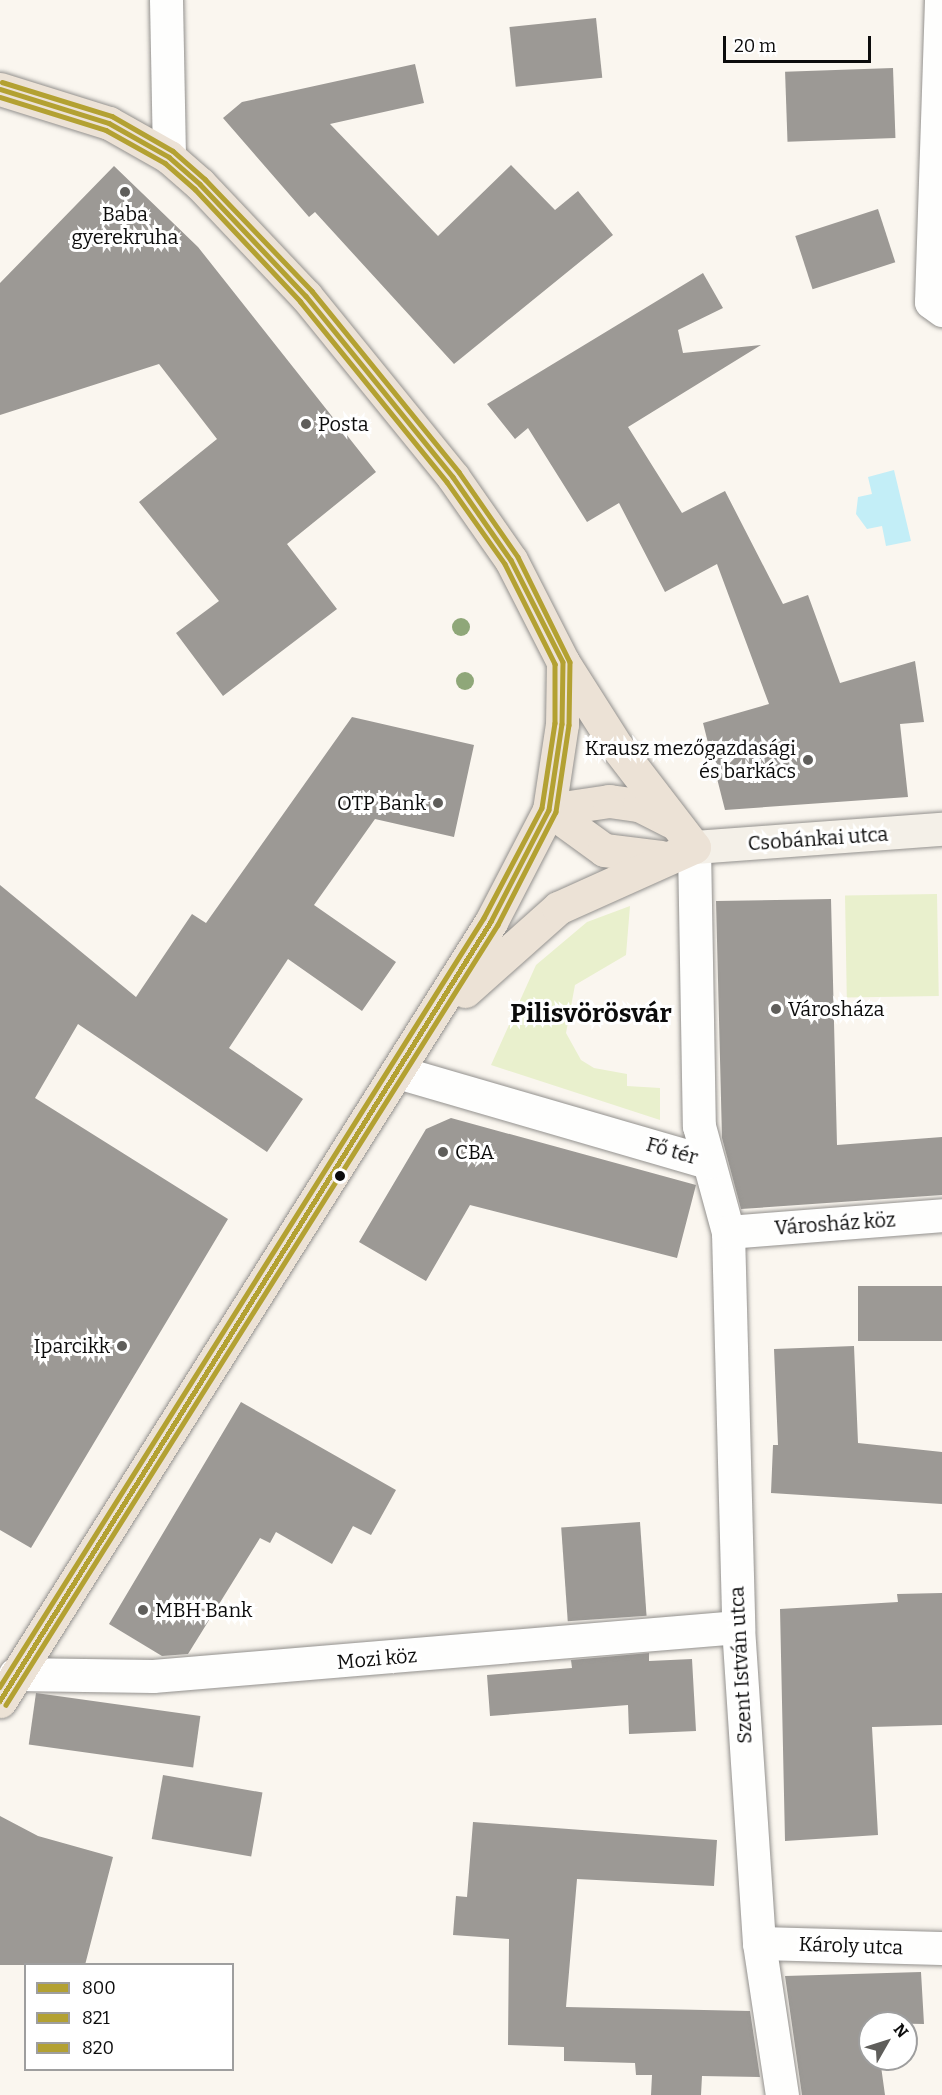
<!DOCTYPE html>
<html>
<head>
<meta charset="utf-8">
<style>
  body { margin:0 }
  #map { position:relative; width:942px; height:2095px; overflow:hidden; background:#faf6ef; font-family:Bitter,serif }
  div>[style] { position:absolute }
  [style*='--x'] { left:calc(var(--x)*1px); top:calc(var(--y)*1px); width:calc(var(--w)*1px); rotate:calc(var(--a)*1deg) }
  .green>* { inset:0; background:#e9f0cd; transform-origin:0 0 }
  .water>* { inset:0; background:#c3eef7 }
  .building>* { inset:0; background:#9c9995; transform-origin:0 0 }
  .roads { filter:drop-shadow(0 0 2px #93918e) drop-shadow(0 0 2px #93918e) }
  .pedestrian>* { height:33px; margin:-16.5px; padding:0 16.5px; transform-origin:16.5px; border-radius:16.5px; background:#fefefd }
  .minor>* { height:33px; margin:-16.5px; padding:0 16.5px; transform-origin:16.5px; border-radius:16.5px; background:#fefefd }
  .secondary>* { height:33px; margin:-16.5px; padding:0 16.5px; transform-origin:16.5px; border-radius:16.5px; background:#f4f0e8 }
  .primary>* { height:33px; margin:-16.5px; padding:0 16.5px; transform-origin:16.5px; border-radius:16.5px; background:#ece2d6 }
  .bus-1>* { height:4.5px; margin:-2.25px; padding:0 2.25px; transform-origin:2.25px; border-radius:2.25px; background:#b3a132 }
  .bus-2>* { height:4.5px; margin:-2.25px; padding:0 2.25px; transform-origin:2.25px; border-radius:2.25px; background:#b3a132 }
  .bus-3>* { height:4.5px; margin:-2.25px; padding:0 2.25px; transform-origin:2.25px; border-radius:2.25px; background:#b3a132 }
  .trees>* { width:18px; height:18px; margin:-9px; border-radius:50%; background:#8fa779 }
  .dots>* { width:16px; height:16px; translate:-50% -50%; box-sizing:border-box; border:3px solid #fff; border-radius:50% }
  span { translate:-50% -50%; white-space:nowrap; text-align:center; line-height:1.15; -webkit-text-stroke:6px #fff; paint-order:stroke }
  .poi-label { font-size:20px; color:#0c0c0c }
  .left { translate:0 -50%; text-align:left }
  .right { translate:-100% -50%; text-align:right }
  .street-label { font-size:20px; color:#0c0c0c }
  .district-label { font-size:26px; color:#0c0c0c; font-weight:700 }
  .legend { position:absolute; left:24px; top:1963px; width:210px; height:108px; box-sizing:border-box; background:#fff; border:2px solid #9e9e9e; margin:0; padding:8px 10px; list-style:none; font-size:18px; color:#0c0c0c }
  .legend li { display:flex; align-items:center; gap:12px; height:30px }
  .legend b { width:30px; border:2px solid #9e9e9e }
  .north { position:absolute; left:858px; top:2011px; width:60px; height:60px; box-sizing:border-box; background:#fff; border:2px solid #9e9e9e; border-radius:50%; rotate:51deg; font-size:16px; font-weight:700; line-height:24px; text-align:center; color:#0c0c0c }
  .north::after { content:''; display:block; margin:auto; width:21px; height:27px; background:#5f5e5b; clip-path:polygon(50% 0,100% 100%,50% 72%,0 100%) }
  .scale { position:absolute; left:723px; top:36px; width:148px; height:27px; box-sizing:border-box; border:3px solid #0c0c0c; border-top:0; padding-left:8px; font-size:18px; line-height:21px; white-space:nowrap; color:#0c0c0c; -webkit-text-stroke:4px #fff; paint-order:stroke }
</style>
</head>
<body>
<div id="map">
  <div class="green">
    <i style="left:937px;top:894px;width:102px;height:92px;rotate:89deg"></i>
    <i style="clip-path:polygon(630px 906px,626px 955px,575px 985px,566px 1033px,581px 1060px,594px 1068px,627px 1074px,627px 1086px,660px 1088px,660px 1120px,491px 1065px,536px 965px,587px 922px)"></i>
  </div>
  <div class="water">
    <i style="clip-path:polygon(894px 470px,911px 541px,886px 546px,882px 526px,867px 529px,856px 514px,858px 497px,872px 494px,868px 477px)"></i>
  </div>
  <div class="building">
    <i style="left:596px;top:18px;width:60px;height:87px;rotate:84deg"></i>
    <i style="clip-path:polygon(415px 64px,424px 103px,330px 124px,438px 236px,511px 165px,555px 210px,578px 191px,613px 235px,454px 364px,315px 212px,309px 217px,223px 118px,242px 102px)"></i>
    <i style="left:893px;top:68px;width:70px;height:108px;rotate:88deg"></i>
    <i style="clip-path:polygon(114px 166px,198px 247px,376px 472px,287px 544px,337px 609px,223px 696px,176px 633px,219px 601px,139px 502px,217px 439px,159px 364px,0 415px,0 283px)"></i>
    <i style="left:878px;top:209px;width:56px;height:87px;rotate:72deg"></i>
    <i style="clip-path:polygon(703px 273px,723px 308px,678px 330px,683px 353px,761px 345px,628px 427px,682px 513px,725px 491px,783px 604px,808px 595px,840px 683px,915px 661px,924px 722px,900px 724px,908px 797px,725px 810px,703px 723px,769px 704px,717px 564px,665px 592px,619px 503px,587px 522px,528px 428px,515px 439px,487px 404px)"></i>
    <i style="clip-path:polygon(352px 717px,474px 745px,454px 837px,375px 819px,314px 905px,396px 962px,362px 1011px,288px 959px,229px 1048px,303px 1099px,267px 1152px,78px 1024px,35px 1098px,228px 1219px,31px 1548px,0 1530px,0 885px,136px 997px,192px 914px,206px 923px)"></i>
    <i style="clip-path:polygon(831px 899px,837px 1145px,942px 1137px,942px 1195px,741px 1209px,722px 1138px,716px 901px)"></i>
    <i style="clip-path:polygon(451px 1118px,696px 1185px,677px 1258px,470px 1205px,426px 1281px,359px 1242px,426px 1129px)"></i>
    <i style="left:942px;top:1286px;width:55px;height:84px;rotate:90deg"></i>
    <i style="clip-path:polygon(854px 1346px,858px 1443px,942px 1452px,942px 1504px,771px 1493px,773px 1445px,778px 1445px,774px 1349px)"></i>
    <i style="clip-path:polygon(241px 1402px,396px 1490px,371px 1535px,353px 1526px,332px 1564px,276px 1532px,270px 1543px,260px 1538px,188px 1654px,162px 1656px,109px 1624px)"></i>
    <i style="left:640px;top:1522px;width:94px;height:79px;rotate:86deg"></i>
    <i style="clip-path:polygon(942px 1593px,942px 1725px,872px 1727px,878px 1835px,785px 1841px,780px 1609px,898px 1602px,897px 1594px)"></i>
    <i style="clip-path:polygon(649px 1653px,649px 1661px,692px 1659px,696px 1731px,629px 1734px,628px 1705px,490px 1716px,487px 1675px,572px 1668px,571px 1660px)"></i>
    <i style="left:36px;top:1693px;width:166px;height:52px;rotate:8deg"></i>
    <i style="left:163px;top:1775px;width:101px;height:65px;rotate:10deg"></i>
    <i style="clip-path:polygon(0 1816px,38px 1836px,113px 1857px,85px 1965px,0 1965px)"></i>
    <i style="clip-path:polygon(473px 1822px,717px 1840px,714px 1886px,577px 1879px,566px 2007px,750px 2011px,760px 2077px,702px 2076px,701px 2095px,651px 2095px,652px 2075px,636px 2075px,635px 2063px,564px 2061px,564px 2047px,508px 2045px,509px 1939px,453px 1935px,456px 1896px,467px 1897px)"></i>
    <i style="clip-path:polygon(921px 1972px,924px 2024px,870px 2023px,870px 2059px,880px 2059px,885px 2095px,802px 2095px,785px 1976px)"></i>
  </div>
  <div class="roads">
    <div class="pedestrian">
      <i style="--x:15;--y:1674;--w:138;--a:0.8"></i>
      <i style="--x:153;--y:1676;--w:587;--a:-4.79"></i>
    </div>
    <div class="minor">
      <i style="--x:166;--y:0;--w:157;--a:88.9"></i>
      <i style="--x:941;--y:0;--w:302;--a:91.9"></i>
      <i style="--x:931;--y:302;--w:14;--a:36"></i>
      <i style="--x:694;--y:847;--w:279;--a:89"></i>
      <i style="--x:699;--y:1126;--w:110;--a:74.7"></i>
      <i style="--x:728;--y:1232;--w:395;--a:88.5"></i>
      <i style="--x:738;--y:1627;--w:317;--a:86.2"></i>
      <i style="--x:759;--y:1943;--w:154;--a:81.4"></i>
      <i style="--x:401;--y:1073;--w:320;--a:16.2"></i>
      <i style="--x:728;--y:1232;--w:215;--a:-4.5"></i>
      <i style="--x:759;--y:1943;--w:183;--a:1.6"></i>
    </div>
    <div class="secondary">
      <i style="--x:694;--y:847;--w:249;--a:-4.2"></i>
    </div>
    <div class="primary">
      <i style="--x:0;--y:89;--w:114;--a:17.3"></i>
      <i style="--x:109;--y:123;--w:69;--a:29.5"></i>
      <i style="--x:169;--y:157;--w:41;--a:41.1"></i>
      <i style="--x:200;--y:184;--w:154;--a:46.6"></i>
      <i style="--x:306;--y:296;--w:233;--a:50.9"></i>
      <i style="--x:453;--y:477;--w:101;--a:55.1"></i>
      <i style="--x:511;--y:560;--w:114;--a:63"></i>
      <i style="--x:563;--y:662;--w:62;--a:90.9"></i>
      <i style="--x:562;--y:724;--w:87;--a:98.6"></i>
      <i style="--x:549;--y:810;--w:126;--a:117.4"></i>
      <i style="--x:491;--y:922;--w:921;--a:122.22"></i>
      <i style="--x:549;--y:810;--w:68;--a:36"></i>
      <i style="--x:604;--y:850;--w:57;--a:7"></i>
      <i style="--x:549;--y:810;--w:61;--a:-8.5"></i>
      <i style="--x:609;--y:801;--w:30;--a:8"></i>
      <i style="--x:639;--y:805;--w:36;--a:27"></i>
      <i style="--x:465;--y:991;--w:125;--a:-41.7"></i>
      <i style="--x:558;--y:908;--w:149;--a:-24.2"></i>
      <i style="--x:694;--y:847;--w:126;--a:-127.6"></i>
      <i style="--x:617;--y:747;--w:101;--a:-122.4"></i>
    </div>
  </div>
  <div class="bus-1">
    <i style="--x:0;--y:89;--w:114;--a:17.3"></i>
    <i style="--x:109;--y:123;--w:69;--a:29.5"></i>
    <i style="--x:169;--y:157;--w:41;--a:41.1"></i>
    <i style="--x:200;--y:184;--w:154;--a:46.6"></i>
    <i style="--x:306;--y:296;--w:233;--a:50.9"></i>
    <i style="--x:453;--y:477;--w:101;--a:55.1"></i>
    <i style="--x:511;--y:560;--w:114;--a:63"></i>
    <i style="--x:563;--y:662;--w:62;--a:90.9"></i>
    <i style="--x:562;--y:724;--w:87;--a:98.6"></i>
    <i style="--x:549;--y:810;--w:126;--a:117.4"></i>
    <i style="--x:491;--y:922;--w:921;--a:122.22"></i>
  </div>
  <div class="bus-2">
    <i style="--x:0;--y:97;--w:111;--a:17.3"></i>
    <i style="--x:106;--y:130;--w:68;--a:29.2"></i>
    <i style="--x:165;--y:163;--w:40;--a:41"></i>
    <i style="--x:195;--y:189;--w:154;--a:46.8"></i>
    <i style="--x:300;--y:301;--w:233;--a:50.9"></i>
    <i style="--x:447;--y:482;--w:100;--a:54.7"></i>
    <i style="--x:505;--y:564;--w:112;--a:63.4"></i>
    <i style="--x:555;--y:664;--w:59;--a:90"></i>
    <i style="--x:555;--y:723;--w:86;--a:98.7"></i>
    <i style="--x:542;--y:808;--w:124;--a:117.8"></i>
    <i style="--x:484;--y:918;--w:909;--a:122.19"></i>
  </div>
  <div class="bus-3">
    <i style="--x:2;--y:82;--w:115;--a:17.2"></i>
    <i style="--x:112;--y:116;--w:70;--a:29.8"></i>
    <i style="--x:173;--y:151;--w:43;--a:41.2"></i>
    <i style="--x:205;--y:179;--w:155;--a:46.3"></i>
    <i style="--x:312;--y:291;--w:233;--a:50.9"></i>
    <i style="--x:459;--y:472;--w:103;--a:55.2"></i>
    <i style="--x:518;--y:557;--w:117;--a:63.7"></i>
    <i style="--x:570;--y:662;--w:63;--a:90.9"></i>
    <i style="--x:569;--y:725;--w:88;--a:98.5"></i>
    <i style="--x:556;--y:812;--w:127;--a:117.2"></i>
    <i style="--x:498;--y:925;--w:922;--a:122.24"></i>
  </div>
  <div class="trees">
    <i style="left:461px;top:627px"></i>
    <i style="left:465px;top:681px"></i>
  </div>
  <div class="dots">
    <i style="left:125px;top:192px;background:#5f5e5b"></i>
    <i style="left:306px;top:424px;background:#5f5e5b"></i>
    <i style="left:808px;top:760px;background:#5f5e5b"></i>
    <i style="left:438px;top:803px;background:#5f5e5b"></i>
    <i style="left:776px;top:1009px;background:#5f5e5b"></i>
    <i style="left:443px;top:1152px;background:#5f5e5b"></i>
    <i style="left:340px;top:1176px;background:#0c0c0c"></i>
    <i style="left:122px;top:1346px;background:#5f5e5b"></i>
    <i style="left:143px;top:1610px;background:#5f5e5b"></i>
  </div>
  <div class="poi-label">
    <span style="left:125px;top:226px">Baba<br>gyerekruha</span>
    <span class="left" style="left:318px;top:424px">Posta</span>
    <span class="right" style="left:796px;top:760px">Krausz mezőgazdasági<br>és barkács</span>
    <span class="right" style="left:426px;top:803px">OTP Bank</span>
    <span class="left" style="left:788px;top:1009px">Városháza</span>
    <span class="left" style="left:455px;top:1152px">CBA</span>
    <span class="right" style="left:110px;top:1346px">Iparcikk</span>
    <span class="left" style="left:155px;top:1610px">MBH Bank</span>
  </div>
  <div class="street-label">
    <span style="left:818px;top:839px;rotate:-4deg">Csobánkai utca</span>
    <span style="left:672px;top:1151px;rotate:16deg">Fő tér</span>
    <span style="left:835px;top:1224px;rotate:-4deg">Városház köz</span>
    <span style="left:377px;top:1659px;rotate:-5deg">Mozi köz</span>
    <span style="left:741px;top:1665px;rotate:-93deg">Szent István utca</span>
    <span style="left:851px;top:1946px;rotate:2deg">Károly utca</span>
  </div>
  <div class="district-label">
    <span style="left:591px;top:1014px">Pilisvörösvár</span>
  </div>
  <ul class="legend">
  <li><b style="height:8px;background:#b3a132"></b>800</li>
  <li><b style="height:8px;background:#b3a132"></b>821</li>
  <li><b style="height:8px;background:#b3a132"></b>820</li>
  </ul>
  <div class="north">N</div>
  <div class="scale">20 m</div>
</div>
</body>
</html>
